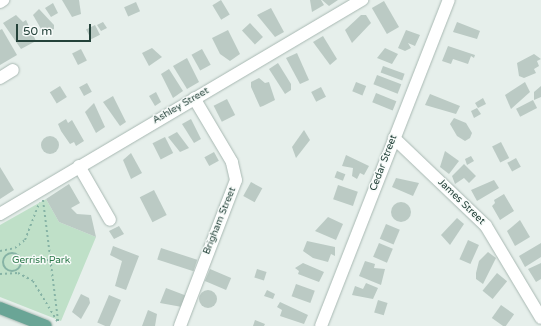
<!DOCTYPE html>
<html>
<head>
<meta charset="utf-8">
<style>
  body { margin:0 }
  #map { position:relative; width:541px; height:326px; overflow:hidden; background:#e6efeb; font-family:"Varela Round",sans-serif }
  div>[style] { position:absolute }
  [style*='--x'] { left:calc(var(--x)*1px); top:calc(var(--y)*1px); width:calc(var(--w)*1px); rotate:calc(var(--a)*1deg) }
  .green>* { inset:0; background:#bfe0c8 }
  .building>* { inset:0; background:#bbcac4; transform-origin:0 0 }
  .round { border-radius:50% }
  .path>* { height:2px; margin-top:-1px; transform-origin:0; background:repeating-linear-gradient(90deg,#86b3a5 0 2px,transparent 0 5px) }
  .path>.ring { margin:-1px; padding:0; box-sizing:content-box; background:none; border:2px solid #86b3a5; border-radius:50% }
  .roads { filter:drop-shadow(0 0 1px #a8b8b2) drop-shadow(0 0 1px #a8b8b2) }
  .minor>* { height:12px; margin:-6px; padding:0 6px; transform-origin:6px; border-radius:6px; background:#fff }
  .major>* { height:12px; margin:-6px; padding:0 6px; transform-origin:6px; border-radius:6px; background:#6aa596 }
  span { translate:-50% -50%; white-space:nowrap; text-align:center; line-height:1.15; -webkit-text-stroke:3px #f7fbf9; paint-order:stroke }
  .street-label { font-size:10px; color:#24423a }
  .park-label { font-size:10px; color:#2d7a4b }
  .scale { position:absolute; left:16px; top:24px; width:75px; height:18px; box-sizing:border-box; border:2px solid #24423a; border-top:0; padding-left:5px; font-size:12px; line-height:14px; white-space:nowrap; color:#24423a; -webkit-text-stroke:3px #f7fbf9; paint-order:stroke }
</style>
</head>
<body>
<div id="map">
  <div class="green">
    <i style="clip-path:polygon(46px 199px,59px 222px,96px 237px,61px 321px,0 297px,0 225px)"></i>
  </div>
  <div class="building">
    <i style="clip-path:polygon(62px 0,79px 0,81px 14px,72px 17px)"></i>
    <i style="left:221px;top:0;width:17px;height:10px;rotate:59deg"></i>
    <i style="clip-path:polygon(310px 0,321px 0,324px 5px,312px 12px)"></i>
    <i style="clip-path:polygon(322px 0,338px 0,329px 6px)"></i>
    <i style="left:384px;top:1px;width:30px;height:14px;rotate:60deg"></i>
    <i style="left:136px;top:2px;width:10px;height:13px;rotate:66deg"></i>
    <i style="clip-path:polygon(53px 3px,58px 13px,51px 17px,45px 8px)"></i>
    <i style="clip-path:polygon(271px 8px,284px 32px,275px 37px,257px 15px)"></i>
    <i style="clip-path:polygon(39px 9px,54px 25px,54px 29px,44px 34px,33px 15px)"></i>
    <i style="clip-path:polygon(16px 15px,23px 22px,26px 20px,36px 41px,21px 49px,3px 23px)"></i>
    <i style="clip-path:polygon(361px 15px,366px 15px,371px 23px,352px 43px,345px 30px)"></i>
    <i style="clip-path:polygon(103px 22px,107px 28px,101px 31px,97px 25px)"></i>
    <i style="clip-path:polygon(457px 22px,480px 31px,477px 39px,453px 32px)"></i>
    <i style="left:250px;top:23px;width:19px;height:11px;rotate:47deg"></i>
    <i style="left:95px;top:25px;width:11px;height:10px;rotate:63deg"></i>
    <i style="clip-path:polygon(2px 29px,17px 55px,0 65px,0 30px)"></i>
    <i style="clip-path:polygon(228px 30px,240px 54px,230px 61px,220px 54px,212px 38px)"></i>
    <i style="clip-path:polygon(406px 30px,420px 35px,415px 46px,408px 43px,411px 48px,405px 51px,398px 48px)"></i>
    <i style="clip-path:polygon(323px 36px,337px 59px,330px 65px,313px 42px)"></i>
    <i style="clip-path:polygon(448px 46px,475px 55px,474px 58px,471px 56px,468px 64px,453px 59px,451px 64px,442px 61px)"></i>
    <i style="clip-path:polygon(152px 48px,162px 57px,149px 66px,142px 53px)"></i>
    <i style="clip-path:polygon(385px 48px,398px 54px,392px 64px,377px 58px)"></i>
    <i style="left:81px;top:49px;width:13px;height:10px;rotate:63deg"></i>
    <i style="left:202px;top:49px;width:18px;height:12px;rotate:61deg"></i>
    <i style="clip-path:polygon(297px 53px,309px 80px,300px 84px,286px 58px)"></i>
    <i style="clip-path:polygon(534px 54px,541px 59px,537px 61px,539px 66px,534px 69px,536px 73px,524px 78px,519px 76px,517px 63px)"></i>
    <i style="clip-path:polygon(187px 58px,199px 82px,187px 89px,173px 66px)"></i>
    <i style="clip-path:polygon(278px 63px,291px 84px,291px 90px,285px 94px,269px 69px)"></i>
    <i style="left:383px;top:66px;width:23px;height:7px;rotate:20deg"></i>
    <i style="clip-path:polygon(169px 69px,183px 91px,173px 98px,161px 74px)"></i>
    <i style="left:377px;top:75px;width:26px;height:10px;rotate:21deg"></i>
    <i style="clip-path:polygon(259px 78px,265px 83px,269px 82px,275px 100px,263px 106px,260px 107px,251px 87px,251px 82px)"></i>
    <i style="left:356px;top:82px;width:11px;height:10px;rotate:22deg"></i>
    <i style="clip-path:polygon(525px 82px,530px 92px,511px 109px,505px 95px)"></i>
    <i style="left:87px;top:83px;width:10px;height:9px;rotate:61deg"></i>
    <i style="left:60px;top:86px;width:13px;height:12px;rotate:58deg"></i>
    <i style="clip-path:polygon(541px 86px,541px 97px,534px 100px,534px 92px)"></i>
    <i style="left:321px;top:87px;width:11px;height:11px;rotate:63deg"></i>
    <i style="clip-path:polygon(156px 92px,161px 102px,155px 106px,149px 96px)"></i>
    <i style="left:376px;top:93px;width:22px;height:10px;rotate:22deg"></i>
    <i style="clip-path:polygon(430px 94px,460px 106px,456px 114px,425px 105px)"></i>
    <i style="clip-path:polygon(113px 96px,126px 122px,120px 126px,103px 102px)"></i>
    <i style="clip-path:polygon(483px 98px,486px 104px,478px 108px,475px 103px)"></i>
    <i style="left:227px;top:99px;width:18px;height:15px;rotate:63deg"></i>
    <i style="left:533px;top:100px;width:9px;height:19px;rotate:63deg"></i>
    <i style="clip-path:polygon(94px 103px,105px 127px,96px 133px,85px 112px)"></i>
    <i style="clip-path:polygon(477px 108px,481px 114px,474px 118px,471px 111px)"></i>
    <i style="clip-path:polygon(454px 118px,466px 123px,472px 133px,470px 138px,465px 141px,457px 136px,450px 124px)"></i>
    <i style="clip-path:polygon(66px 119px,68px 123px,72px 120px,84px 141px,76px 146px,74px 142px,70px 144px,61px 131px,58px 124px)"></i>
    <i style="clip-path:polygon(191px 119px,201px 139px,194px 143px,182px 124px)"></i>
    <i style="clip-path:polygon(304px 130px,310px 140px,296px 158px,292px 147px)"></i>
    <i style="clip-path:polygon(177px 132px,189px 148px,180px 152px,168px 137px)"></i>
    <i class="round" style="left:41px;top:136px;width:18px;height:18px"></i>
    <i style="left:165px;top:137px;width:18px;height:14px;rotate:63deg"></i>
    <i style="left:501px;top:142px;width:18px;height:10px;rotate:63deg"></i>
    <i style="clip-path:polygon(445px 151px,459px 161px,449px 174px,440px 167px)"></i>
    <i style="left:214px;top:152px;width:10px;height:11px;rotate:61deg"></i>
    <i style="clip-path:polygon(131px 153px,142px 173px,131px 179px,123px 160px)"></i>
    <i style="clip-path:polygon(346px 155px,369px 166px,364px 175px,360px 173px,357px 179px,352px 176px,353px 168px,342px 166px)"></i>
    <i style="clip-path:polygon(471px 156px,474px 161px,467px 165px,465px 159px)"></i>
    <i style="left:516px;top:158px;width:10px;height:10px;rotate:61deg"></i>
    <i style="clip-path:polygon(464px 164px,476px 176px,469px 183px,464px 178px,455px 184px,452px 176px)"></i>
    <i style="clip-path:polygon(0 167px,14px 190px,0 199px)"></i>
    <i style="left:337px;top:171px;width:9px;height:7px;rotate:21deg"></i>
    <i style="clip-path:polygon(396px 178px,419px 183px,413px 196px,392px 187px)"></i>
    <i style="clip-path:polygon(494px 180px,499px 188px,477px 201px,471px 190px)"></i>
    <i style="left:251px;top:182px;width:13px;height:16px;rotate:29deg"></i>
    <i style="clip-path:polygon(69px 184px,80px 203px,71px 208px,77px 214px,91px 215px,96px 237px,59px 222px,46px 199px)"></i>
    <i style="left:338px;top:185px;width:21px;height:15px;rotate:19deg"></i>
    <i style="left:154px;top:190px;width:28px;height:16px;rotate:63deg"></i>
    <i style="clip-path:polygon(504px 194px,514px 211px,500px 220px,492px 206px,495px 203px,494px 200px)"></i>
    <i class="round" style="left:391px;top:202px;width:20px;height:20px"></i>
    <i style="clip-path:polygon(328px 217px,343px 224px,336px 240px,315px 231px)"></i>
    <i style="clip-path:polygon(457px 218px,464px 224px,450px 245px,441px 235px)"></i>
    <i style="clip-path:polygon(520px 220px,530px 237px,515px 246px,507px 231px)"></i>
    <i style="left:386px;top:224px;width:15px;height:16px;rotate:23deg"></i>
    <i style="clip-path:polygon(119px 226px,124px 234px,114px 239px,109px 231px)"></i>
    <i style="left:468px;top:240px;width:12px;height:21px;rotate:24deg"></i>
    <i style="clip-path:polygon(307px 241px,335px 247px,335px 256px,331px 254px,328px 262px,313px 258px,303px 251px)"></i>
    <i style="left:379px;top:243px;width:15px;height:15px;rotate:23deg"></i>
    <i style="clip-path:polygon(541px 243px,541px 257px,525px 267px,519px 256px)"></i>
    <i style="clip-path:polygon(113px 246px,139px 256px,126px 290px,115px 286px,122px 261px,110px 255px)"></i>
    <i style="left:161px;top:248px;width:38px;height:12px;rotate:18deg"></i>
    <i style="clip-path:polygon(488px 252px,496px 258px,483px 284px,476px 279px,476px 273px,479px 261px)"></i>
    <i style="clip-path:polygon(365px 261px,375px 264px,374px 268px,385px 269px,381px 285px,359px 276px)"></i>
    <i style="clip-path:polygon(303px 263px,324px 272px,319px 282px,298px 274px,299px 271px,295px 268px)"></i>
    <i style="clip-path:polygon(541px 263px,541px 279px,536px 282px,528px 269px)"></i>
    <i style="left:210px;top:269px;width:23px;height:13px;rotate:23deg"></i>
    <i style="left:257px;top:269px;width:10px;height:9px;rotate:17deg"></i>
    <i style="left:497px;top:273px;width:13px;height:23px;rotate:39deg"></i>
    <i style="clip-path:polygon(366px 283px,378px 288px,373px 299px,352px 295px,355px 286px,363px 289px)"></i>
    <i style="left:296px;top:284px;width:20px;height:13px;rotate:20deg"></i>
    <i style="clip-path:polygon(166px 288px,187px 296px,182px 307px,160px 303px)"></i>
    <i style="clip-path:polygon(267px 290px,275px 294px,273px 299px,264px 296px)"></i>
    <i class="round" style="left:199px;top:290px;width:18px;height:18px"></i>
    <i style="clip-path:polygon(81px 294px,89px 298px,90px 303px,81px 319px,72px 312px)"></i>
    <i style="left:109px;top:295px;width:13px;height:30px;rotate:23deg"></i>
    <i style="left:378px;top:300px;width:10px;height:13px;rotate:17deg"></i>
    <i style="clip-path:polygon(280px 302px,308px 315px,304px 324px,280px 316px,282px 310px,277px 307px)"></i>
    <i style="left:501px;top:305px;width:16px;height:16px;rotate:35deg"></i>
    <i style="clip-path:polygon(148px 310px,157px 314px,155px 326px,142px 326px)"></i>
    <i style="clip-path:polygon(255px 320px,265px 324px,264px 326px,253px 326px)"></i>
  </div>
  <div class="path">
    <i style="--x:43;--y:200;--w:122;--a:82.9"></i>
    <i style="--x:0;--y:251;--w:15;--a:-11"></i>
    <i style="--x:15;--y:248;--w:13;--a:-39"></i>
    <i style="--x:25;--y:240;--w:40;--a:-69"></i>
    <i class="ring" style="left:3px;top:253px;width:16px;height:16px"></i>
    <i style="--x:21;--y:261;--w:29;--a:-2"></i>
    <i style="--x:0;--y:274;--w:18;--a:-3"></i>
    <i style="--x:18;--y:273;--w:17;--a:28"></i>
    <i style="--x:33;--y:281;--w:47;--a:59"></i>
  </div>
  <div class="roads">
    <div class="minor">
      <i style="--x:0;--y:2;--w:4;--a:-34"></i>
      <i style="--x:0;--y:78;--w:15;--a:-32"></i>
      <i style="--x:394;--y:138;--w:127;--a:43.7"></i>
      <i style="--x:486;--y:226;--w:107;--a:59.1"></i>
      <i style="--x:79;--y:166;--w:62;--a:60.1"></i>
      <i style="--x:0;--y:214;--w:421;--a:-30.6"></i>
      <i style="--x:180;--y:326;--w:156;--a:-69"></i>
      <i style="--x:236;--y:180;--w:18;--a:-103"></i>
      <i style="--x:232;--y:162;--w:74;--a:-120.7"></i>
      <i style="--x:321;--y:326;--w:350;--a:-68.6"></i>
    </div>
    <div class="major">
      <i style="--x:0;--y:308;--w:49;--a:21.4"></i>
    </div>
  </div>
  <div class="street-label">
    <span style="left:181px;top:106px;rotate:-30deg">Ashley Street</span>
    <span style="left:384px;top:163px;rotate:-69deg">Cedar Street</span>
    <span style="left:461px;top:202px;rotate:44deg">James Street</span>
    <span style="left:220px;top:221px;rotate:-68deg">Brigham Street</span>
  </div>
  <div class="park-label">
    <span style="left:41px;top:261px">Gerrish Park</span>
  </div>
  <div class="scale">50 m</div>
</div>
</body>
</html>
